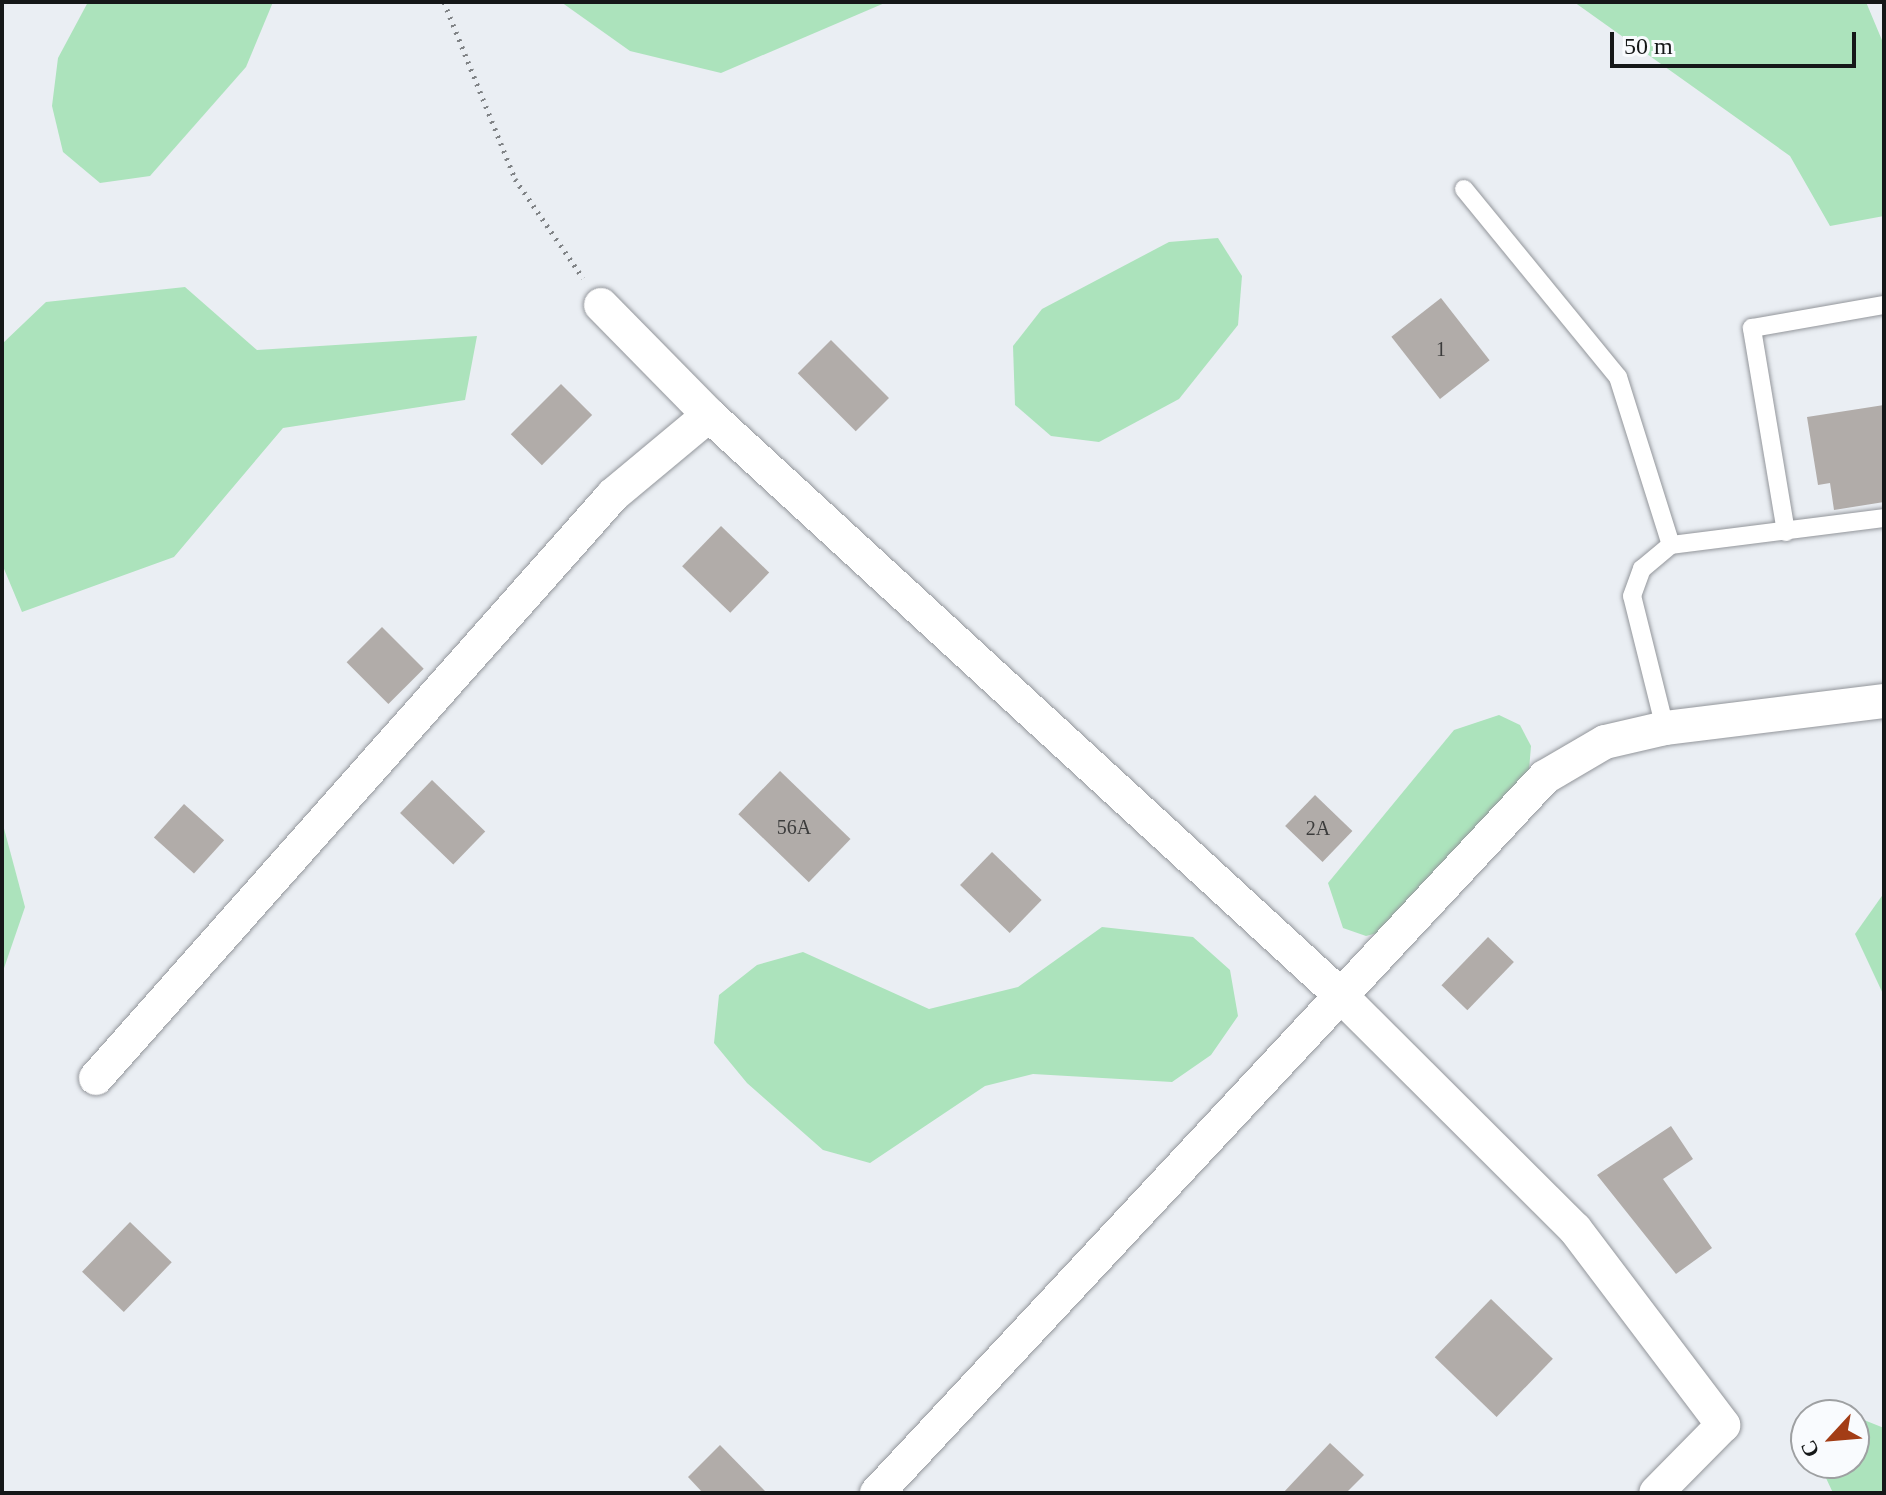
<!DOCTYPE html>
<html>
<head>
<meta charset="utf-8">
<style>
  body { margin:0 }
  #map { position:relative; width:1886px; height:1495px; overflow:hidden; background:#eaeef3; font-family:"Times New Roman",serif }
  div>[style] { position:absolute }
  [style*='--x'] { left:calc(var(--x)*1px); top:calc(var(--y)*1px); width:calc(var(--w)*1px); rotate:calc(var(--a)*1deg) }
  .green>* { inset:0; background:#ace3bc }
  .building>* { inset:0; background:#b1aca9; transform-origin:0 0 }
  .path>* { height:5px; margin-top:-2.5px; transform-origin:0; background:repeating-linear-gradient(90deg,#808386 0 2px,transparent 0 8px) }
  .roads { filter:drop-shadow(0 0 2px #93969b) drop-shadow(0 0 2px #93969b) }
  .service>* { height:18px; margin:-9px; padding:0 9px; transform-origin:9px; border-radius:9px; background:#fff }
  .minor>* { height:34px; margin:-17px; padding:0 17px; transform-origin:17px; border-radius:17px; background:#fff }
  span { translate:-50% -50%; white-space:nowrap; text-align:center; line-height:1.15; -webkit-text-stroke:6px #f9fbfe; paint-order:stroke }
  .number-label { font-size:20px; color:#3c3c3c }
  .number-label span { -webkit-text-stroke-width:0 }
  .frame { position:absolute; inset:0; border:4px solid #151718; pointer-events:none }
  .north { position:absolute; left:1790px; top:1399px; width:80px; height:80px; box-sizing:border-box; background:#f9fbfe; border:2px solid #9ea0a2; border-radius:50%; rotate:244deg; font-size:22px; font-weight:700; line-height:32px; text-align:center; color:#151718 }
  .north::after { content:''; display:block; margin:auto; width:28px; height:36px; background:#a33d16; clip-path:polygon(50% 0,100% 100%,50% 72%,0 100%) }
  .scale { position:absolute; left:1610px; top:32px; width:246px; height:36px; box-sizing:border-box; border:4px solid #151718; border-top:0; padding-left:10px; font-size:24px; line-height:28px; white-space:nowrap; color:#151718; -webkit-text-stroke:6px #f9fbfe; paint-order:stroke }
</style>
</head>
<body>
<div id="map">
  <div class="green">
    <i style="clip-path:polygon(88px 2px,273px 2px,246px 67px,150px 176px,100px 183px,63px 152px,52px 106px,58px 58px)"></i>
    <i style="clip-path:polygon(561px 2px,887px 2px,721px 73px,630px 51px)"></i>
    <i style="clip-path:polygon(1574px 2px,1866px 2px,1884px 45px,1884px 216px,1830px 226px,1790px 156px)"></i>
    <i style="clip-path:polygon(1218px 238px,1242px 276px,1238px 325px,1179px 399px,1099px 442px,1051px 436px,1015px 405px,1013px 346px,1042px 309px,1169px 242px)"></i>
    <i style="clip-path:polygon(185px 287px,257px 350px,477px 336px,465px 400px,283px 428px,174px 557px,22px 612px,2px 564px,2px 344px,46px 302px)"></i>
    <i style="clip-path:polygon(1499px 715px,1520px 725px,1531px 746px,1529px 770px,1389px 930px,1366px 936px,1343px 928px,1328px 883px,1454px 730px)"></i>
    <i style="clip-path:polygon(2px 821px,25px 907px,2px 974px)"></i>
    <i style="clip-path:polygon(1884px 893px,1884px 996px,1855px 934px)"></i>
    <i style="clip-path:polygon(1102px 927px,1193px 937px,1230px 970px,1238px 1016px,1211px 1055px,1172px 1082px,1033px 1074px,985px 1086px,870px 1163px,823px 1150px,747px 1083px,714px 1043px,719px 995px,757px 965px,803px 952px,929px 1009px,1018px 987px)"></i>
    <i style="clip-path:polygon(1854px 1416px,1884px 1428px,1884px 1493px,1833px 1493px,1819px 1463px,1854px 1463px)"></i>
  </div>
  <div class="building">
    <i style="left:1441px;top:298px;width:79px;height:63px;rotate:52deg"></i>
    <i style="left:831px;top:340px;width:82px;height:47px;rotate:45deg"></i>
    <i style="left:561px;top:384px;width:44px;height:71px;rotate:45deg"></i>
    <i style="clip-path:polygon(1884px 405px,1884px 502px,1834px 510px,1830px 483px,1818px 485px,1807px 417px)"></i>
    <i style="left:721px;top:526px;width:67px;height:56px;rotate:44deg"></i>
    <i style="left:382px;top:627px;width:59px;height:50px;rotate:45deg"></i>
    <i style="left:780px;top:771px;width:98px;height:60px;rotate:44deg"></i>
    <i style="left:432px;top:780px;width:74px;height:46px;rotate:44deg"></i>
    <i style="left:1315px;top:795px;width:52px;height:43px;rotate:44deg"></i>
    <i style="left:184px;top:804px;width:54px;height:45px;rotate:42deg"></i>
    <i style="left:992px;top:852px;width:69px;height:46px;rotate:44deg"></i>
    <i style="left:1488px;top:937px;width:36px;height:67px;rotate:44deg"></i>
    <i style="clip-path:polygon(1671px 1126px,1693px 1159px,1663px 1179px,1712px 1248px,1676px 1274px,1597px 1175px)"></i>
    <i style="left:130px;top:1222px;width:58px;height:69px;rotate:44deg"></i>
    <i style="left:1491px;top:1299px;width:86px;height:81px;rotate:44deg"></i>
    <i style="clip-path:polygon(1330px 1443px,1364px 1475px,1346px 1493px,1283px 1493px)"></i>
    <i style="clip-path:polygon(720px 1445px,767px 1493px,703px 1493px,688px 1477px)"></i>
  </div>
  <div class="path">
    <i style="--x:444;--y:2;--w:191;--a:68.1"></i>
    <i style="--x:515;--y:179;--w:120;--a:55.5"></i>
  </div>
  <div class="roads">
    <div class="service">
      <i style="--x:1464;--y:189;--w:243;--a:50.7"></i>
      <i style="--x:1618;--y:377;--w:176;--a:72.5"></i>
      <i style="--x:1786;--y:532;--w:207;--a:-99.5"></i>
      <i style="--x:1752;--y:328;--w:134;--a:-9.9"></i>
      <i style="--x:1665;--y:728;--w:136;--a:-104"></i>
      <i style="--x:1632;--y:596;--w:29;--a:-70"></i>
      <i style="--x:1642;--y:569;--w:38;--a:-40"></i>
      <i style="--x:1671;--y:545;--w:215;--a:-7.2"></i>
    </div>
    <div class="minor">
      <i style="--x:601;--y:305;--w:154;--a:45.5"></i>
      <i style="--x:709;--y:415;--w:854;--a:42.58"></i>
      <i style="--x:1338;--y:993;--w:334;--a:44.9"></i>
      <i style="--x:1575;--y:1229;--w:246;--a:52.9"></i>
      <i style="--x:1723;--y:1425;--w:95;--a:134.6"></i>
      <i style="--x:96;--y:1078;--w:779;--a:-48.43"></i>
      <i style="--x:613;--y:495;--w:125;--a:-39.8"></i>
      <i style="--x:877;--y:1493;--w:979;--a:-46.99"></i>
      <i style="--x:1545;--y:777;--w:69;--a:-30.3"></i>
      <i style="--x:1605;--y:742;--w:62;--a:-13.1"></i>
      <i style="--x:1665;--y:728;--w:221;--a:-7"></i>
    </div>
  </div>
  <div class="number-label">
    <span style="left:1441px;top:349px">1</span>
    <span style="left:794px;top:827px">56А</span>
    <span style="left:1318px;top:828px">2А</span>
  </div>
  <div class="frame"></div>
  <div class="north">С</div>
  <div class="scale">50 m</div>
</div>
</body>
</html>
